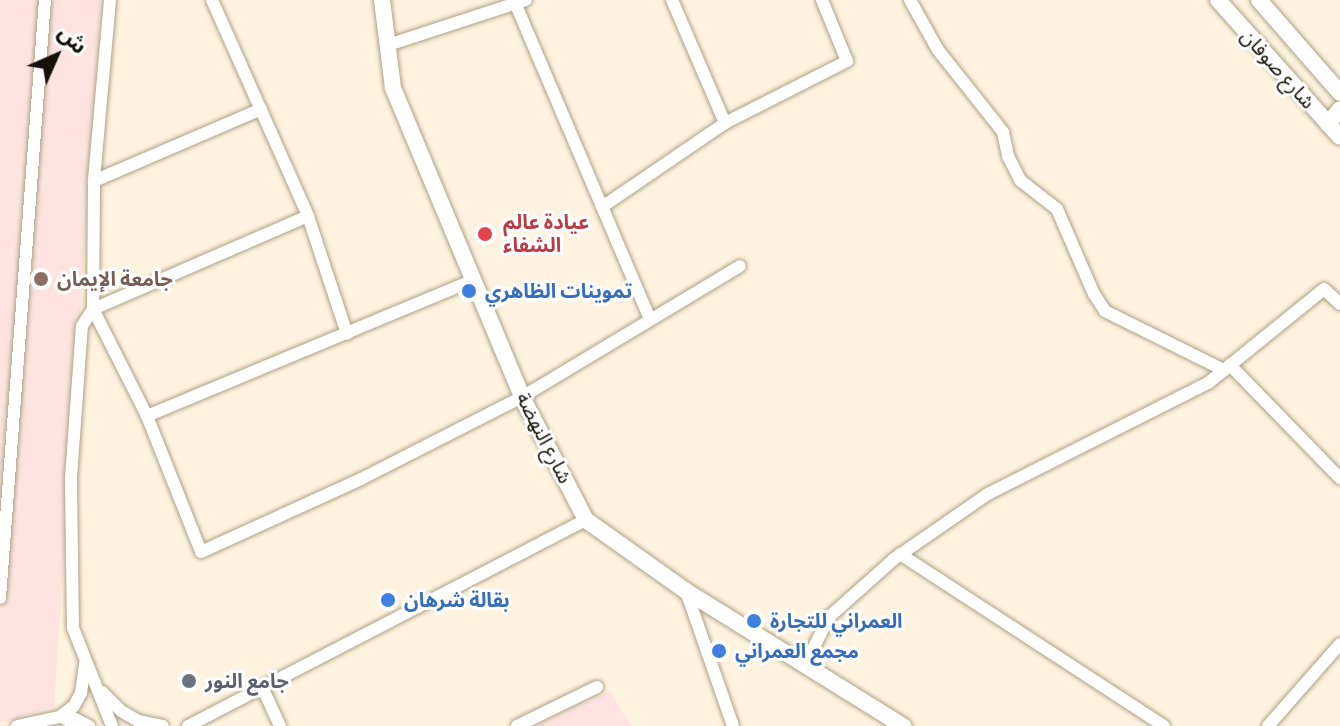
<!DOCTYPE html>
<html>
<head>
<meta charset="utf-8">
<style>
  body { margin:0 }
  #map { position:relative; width:1340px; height:726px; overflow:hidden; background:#fef3de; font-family:"PT Sans Narrow","Noto Sans Arabic",sans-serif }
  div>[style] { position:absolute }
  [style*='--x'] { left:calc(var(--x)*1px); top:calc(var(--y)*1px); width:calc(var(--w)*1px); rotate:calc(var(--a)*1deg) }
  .education>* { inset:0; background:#fee3e1 }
  .roads { filter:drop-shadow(0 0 2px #aca187) drop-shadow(0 0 2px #aca187) }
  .minor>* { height:12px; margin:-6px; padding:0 6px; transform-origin:6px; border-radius:6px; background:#fff }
  .tertiary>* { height:16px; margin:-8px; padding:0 8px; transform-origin:8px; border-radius:8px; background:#fff }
  .dots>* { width:22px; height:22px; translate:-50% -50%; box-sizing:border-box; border:4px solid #fff; border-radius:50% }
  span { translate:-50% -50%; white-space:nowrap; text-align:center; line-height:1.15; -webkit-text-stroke:6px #fff; paint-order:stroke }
  .street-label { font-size:20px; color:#161209 }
  .health-label { font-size:20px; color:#be3a42; font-weight:700 }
  .left { translate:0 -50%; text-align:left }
  .education-label { font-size:20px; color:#785e54; font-weight:700 }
  .shop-label { font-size:20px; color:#366cbe; font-weight:700 }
  .worship-label { font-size:20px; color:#5b616d; font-weight:700 }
  .north { position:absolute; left:16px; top:16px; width:80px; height:80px; -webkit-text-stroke:6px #fff; paint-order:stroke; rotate:45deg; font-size:22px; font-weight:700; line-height:32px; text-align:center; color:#161209 }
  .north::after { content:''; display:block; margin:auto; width:28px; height:36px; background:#161209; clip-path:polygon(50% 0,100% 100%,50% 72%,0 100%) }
</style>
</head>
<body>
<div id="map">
  <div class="education">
    <i style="clip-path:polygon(0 0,101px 0,54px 707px,0 723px)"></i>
    <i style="clip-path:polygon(610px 691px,631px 726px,535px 726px)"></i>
  </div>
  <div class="roads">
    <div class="minor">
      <i style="--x:110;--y:0;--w:182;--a:95.1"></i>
      <i style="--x:94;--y:181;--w:182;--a:-23.3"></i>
      <i style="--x:212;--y:0;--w:236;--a:66"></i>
      <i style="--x:308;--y:216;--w:124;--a:71.7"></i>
      <i style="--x:672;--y:0;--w:134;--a:66.7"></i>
      <i style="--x:910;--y:0;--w:57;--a:60.8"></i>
      <i style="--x:938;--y:50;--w:105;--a:51.6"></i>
      <i style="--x:1003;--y:132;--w:25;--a:78"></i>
      <i style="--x:1008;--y:156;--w:28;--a:63"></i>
      <i style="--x:1021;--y:181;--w:46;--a:37.9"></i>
      <i style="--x:1057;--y:209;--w:93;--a:66.5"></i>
      <i style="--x:1094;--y:294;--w:20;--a:57"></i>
      <i style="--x:1105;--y:311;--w:133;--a:26.4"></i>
      <i style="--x:516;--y:5;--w:341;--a:66.9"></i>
      <i style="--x:388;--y:45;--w:145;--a:-18.1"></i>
      <i style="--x:94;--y:181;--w:128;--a:90.4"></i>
      <i style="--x:93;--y:309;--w:120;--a:63.2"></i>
      <i style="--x:147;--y:416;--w:146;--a:68.3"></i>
      <i style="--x:201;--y:552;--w:176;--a:-24.5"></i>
      <i style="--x:361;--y:479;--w:181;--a:-27"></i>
      <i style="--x:522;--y:397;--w:254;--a:-31"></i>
      <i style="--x:602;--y:207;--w:149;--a:-34.3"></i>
      <i style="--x:725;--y:123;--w:137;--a:-26.9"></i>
      <i style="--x:847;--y:61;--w:66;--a:-112.3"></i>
      <i style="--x:1230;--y:365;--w:158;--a:45.8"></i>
      <i style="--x:147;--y:416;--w:353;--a:-22.6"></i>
      <i style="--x:900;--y:554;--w:315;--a:33.1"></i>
      <i style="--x:686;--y:591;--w:143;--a:70.8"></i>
      <i style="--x:0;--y:598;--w:600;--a:-85.7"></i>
      <i style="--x:805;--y:665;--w:54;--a:-63.4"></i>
      <i style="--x:829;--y:617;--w:87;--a:-41.7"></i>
      <i style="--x:894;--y:559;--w:114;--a:-34.7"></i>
      <i style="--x:988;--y:494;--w:246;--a:-26.8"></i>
      <i style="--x:1208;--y:383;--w:149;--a:-39"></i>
      <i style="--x:1324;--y:289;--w:22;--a:43"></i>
      <i style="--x:263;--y:689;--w:41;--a:65.3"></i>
      <i style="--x:102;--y:692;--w:27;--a:45"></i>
      <i style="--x:121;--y:711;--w:20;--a:30"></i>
      <i style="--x:138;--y:721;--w:25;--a:11"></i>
      <i style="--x:17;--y:726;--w:52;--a:-12.2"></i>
      <i style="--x:68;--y:715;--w:24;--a:28"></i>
      <i style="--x:76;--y:726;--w:18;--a:-146"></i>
      <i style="--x:61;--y:716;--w:16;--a:-38"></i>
      <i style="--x:74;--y:706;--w:15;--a:-62"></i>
      <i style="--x:81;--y:693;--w:30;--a:-82"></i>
      <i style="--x:112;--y:726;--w:105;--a:-111.7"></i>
      <i style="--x:73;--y:628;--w:150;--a:-90.8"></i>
      <i style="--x:71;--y:478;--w:152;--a:-85.9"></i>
      <i style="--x:82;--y:326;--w:20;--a:-57"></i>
      <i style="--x:93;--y:309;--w:234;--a:-23.4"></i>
      <i style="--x:188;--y:726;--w:448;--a:-27.4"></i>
      <i style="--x:517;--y:726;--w:89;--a:-26"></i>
      <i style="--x:1268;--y:726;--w:109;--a:-48.7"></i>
    </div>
    <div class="tertiary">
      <i style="--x:382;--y:0;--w:89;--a:82.9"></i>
      <i style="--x:393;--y:88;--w:335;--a:67.3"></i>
      <i style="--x:522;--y:397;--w:139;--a:62.5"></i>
      <i style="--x:586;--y:520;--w:123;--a:35.4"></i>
      <i style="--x:686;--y:591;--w:256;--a:31.9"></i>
      <i style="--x:1218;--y:0;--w:183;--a:48.3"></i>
      <i style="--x:1259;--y:0;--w:123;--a:48.9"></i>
      <i style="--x:1328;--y:124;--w:19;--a:-51"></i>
    </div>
  </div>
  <div class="dots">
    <i style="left:485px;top:234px;background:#e0444e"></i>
    <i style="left:41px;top:279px;background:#8d6e63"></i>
    <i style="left:469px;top:291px;background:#3f7fe0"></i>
    <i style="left:388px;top:600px;background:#3f7fe0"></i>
    <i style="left:754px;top:621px;background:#3f7fe0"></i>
    <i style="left:719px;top:651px;background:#3f7fe0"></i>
    <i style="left:189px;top:681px;background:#6b7280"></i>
  </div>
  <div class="street-label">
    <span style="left:1278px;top:69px;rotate:48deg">شارع صوفان</span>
    <span style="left:544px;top:438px;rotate:63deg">شارع النهضة</span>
  </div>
  <div class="health-label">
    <span class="left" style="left:503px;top:234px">عيادة عالم<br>الشفاء</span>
  </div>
  <div class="education-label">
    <span class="left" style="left:57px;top:279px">جامعة الإيمان</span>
  </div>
  <div class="shop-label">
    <span class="left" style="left:485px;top:291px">تموينات الظاهري</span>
    <span class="left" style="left:404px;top:600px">بقالة شرهان</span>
    <span class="left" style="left:770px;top:621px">العمراني للتجارة</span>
    <span class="left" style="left:735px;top:651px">مجمع العمراني</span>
  </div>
  <div class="worship-label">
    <span class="left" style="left:205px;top:681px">جامع النور</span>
  </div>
  <div class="north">ش</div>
</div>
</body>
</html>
